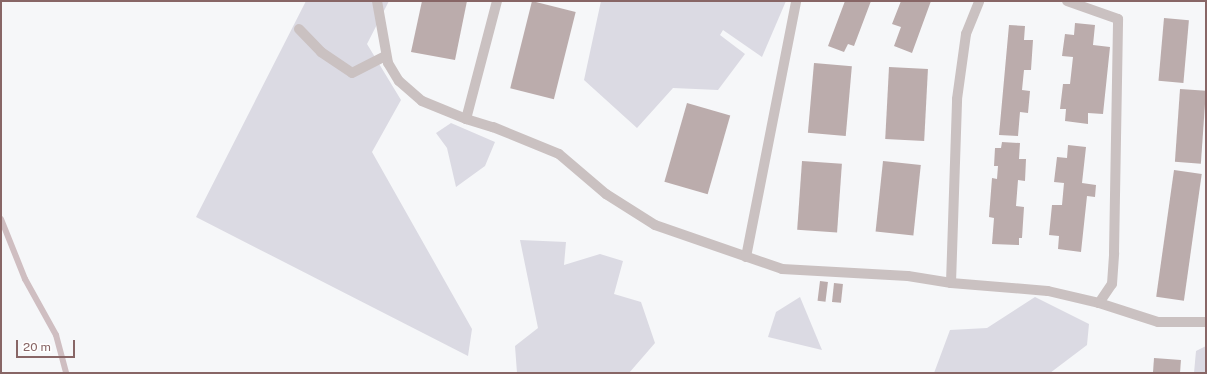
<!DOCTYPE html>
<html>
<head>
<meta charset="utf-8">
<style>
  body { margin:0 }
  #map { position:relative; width:1207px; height:374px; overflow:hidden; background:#f6f7f9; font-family:"Public Sans",sans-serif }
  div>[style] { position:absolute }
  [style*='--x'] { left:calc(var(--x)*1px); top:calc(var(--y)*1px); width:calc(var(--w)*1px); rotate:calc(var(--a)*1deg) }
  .green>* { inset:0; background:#dbdae3 }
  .stream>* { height:6px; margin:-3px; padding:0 3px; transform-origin:3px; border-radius:3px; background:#cfbec1 }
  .building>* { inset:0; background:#bbacac; transform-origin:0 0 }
  .service>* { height:10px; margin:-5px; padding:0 5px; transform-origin:5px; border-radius:5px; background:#cac1c1 }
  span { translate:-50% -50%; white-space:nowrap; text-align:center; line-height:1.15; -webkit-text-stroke:4px #fff; paint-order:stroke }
  .frame { position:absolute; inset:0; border:2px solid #866; pointer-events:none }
  .scale { position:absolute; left:16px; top:340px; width:59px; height:18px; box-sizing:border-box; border:2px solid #866; border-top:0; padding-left:5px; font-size:12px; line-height:14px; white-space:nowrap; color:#866; -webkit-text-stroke:3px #fff; paint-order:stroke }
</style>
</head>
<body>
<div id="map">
  <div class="green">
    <i style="clip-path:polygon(306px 1px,389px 1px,367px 44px,401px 100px,372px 152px,472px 329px,468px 356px,196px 217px)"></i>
    <i style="clip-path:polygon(601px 1px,786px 1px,762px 57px,723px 30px,720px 35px,745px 54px,718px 90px,673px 88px,637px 128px,584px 80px)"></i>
    <i style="clip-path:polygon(451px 123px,495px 142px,485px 166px,456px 187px,447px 148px,436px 133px)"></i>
    <i style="clip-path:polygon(520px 240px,566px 242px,564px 265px,600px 254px,623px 261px,614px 294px,641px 302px,655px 343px,629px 373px,517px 373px,515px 346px,538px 328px)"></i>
    <i style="clip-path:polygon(800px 297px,822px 350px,768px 337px,776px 312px)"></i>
    <i style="clip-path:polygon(1035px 297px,1089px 324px,1087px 345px,1050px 373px,934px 373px,950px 330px,987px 328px)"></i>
    <i style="clip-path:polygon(1206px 346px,1206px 373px,1194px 373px,1196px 351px)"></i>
  </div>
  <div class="stream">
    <i style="--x:1;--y:219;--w:65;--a:68.2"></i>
    <i style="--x:25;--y:279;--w:64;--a:61"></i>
    <i style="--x:56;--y:335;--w:39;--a:75"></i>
  </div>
  <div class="building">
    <i style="clip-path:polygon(422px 1px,467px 1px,455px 60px,411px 52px)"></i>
    <i style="left:532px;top:1px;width:45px;height:90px;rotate:14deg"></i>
    <i style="clip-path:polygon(845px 1px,871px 1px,854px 46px,848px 44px,844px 52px,828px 46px)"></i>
    <i style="clip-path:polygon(901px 1px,931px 1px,912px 53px,894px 46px,901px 27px,892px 24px)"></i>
    <i style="left:1164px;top:18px;width:25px;height:63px;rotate:5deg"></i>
    <i style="clip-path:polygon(1075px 23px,1095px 25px,1093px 45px,1110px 47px,1103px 114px,1088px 113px,1088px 124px,1065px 121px,1066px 109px,1060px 109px,1063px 84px,1070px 84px,1073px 57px,1062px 56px,1065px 34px,1074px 35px)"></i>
    <i style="clip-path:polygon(1009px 25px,1025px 26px,1024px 40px,1033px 40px,1031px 70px,1024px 70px,1022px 90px,1030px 91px,1028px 113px,1020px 112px,1018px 136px,999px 135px)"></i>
    <i style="left:814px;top:63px;width:38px;height:70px;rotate:5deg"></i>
    <i style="left:889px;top:67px;width:39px;height:72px;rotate:3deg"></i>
    <i style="left:1180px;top:89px;width:26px;height:73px;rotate:4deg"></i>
    <i style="left:687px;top:103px;width:45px;height:82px;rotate:16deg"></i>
    <i style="clip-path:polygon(1002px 142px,1020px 143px,1019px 159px,1026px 159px,1025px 181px,1018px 180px,1016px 206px,1024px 207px,1022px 238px,1019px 238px,1019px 245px,992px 244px,994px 218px,989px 217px,992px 178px,997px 179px,998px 166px,994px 166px,995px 148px,1001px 148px)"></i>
    <i style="clip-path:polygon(1068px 145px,1086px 147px,1082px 183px,1096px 185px,1095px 197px,1087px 196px,1081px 252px,1058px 249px,1059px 236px,1049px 235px,1052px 205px,1062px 205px,1064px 183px,1054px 182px,1057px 157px,1067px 158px)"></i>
    <i style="left:802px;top:161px;width:40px;height:69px;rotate:4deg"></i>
    <i style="left:883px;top:161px;width:38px;height:71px;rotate:6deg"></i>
    <i style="left:1174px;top:170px;width:28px;height:128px;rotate:8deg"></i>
    <i style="left:820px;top:281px;width:8px;height:20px;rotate:7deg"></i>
    <i style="left:834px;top:283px;width:9px;height:19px;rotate:6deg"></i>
    <i style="left:1154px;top:358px;width:27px;height:15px;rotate:4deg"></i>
  </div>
  <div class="service">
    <i style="--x:377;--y:1;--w:63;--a:79.9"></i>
    <i style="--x:388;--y:63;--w:21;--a:59"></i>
    <i style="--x:399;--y:81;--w:30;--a:41"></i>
    <i style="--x:422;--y:101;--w:48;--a:22.2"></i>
    <i style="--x:497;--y:1;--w:122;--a:104.7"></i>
    <i style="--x:466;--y:119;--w:28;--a:17"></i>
    <i style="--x:493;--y:127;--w:71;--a:22.2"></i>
    <i style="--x:559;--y:154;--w:62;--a:40.4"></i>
    <i style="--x:606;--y:194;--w:58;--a:32.3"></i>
    <i style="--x:655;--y:225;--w:134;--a:19.1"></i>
    <i style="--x:782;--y:269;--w:126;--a:3.2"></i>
    <i style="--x:908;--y:276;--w:44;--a:9.2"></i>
    <i style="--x:951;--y:283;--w:97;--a:4.7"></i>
    <i style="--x:1048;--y:291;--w:52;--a:13.2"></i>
    <i style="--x:1099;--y:303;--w:23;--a:-56"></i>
    <i style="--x:1112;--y:284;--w:31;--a:-86"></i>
    <i style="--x:1114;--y:253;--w:234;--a:-89"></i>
    <i style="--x:1118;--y:19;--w:54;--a:-160.6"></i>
    <i style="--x:299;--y:29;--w:32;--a:46"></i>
    <i style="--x:321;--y:52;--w:37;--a:34"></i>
    <i style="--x:352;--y:73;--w:38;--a:-27"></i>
    <i style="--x:746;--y:257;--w:261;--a:-78.9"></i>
    <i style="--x:951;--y:283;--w:184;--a:-88.1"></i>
    <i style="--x:957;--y:99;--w:66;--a:-82.1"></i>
    <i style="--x:966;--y:34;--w:35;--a:-68"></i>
    <i style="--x:1099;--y:303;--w:62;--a:17.9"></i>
    <i style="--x:1158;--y:322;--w:48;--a:0"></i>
  </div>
  <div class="frame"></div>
  <div class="scale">20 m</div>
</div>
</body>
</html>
